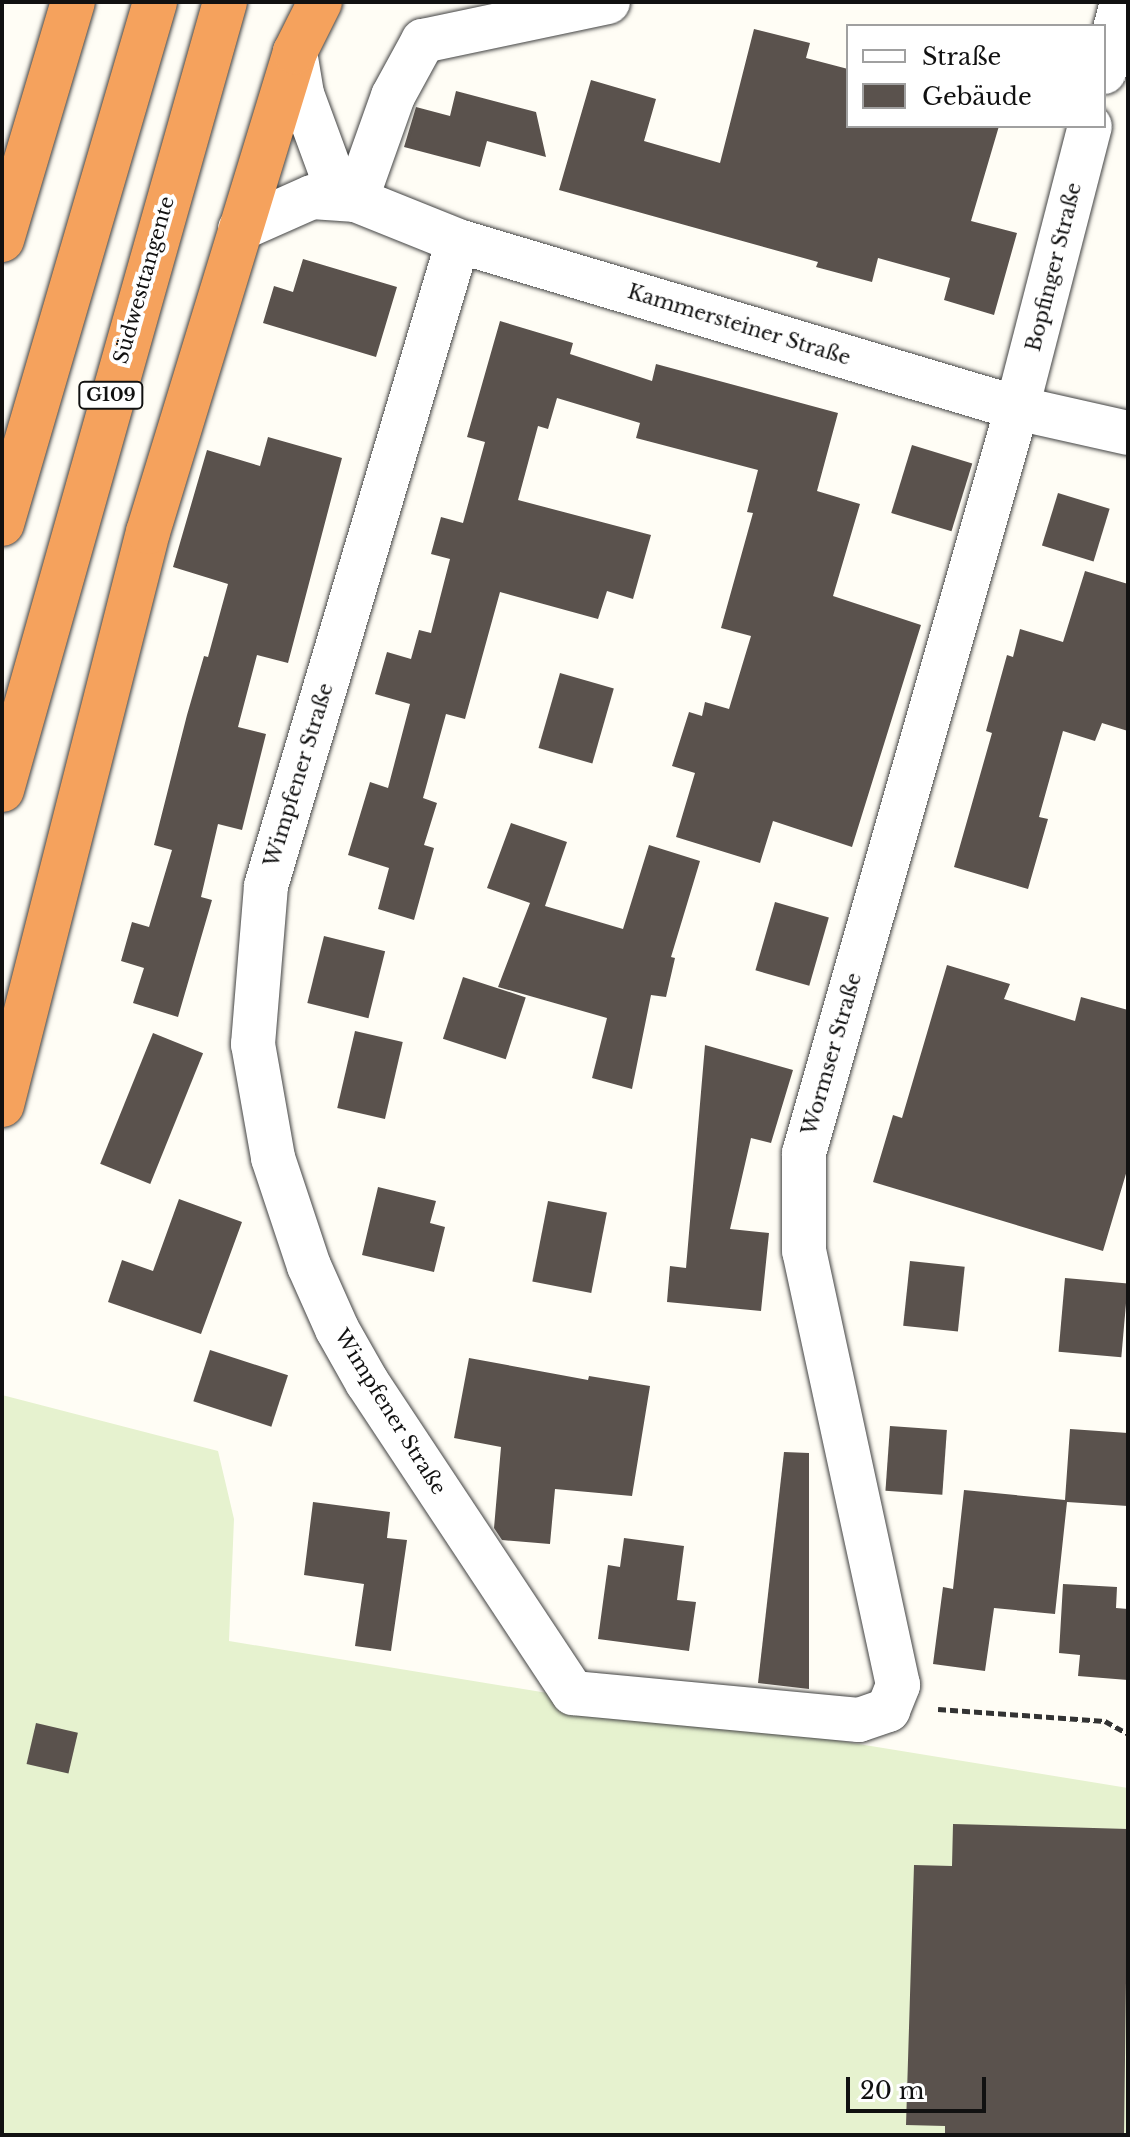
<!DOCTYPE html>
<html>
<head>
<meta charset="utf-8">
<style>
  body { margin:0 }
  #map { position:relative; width:1130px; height:2137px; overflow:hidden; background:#fffdf5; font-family:"Libre Baskerville",serif }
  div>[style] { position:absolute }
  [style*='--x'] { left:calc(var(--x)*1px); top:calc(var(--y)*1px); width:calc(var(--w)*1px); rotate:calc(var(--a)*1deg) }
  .pitch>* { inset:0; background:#e6f2cf }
  .building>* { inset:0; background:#5a524d; transform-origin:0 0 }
  .path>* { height:5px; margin-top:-2.5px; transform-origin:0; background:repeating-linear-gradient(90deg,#333 0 8px,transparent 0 12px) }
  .roads { filter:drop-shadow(0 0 2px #444) drop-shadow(0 0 2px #444) }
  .street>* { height:44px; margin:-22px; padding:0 22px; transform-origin:22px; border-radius:22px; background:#fff }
  .highway>* { height:44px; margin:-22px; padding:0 22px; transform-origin:22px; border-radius:22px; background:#f5a25d }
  span { translate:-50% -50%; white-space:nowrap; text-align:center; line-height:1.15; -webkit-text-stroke:8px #fff; paint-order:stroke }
  .shield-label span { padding:2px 6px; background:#fff; border:2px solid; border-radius:6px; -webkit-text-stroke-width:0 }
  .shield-label { font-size:18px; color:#111; font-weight:700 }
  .street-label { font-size:20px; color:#111 }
  .frame { position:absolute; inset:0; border:4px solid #111; pointer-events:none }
  .legend { position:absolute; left:846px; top:24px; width:260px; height:104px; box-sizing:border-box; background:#fff; border:2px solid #a0a0a0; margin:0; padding:10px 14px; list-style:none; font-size:24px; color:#111 }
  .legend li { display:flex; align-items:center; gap:16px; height:40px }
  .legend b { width:40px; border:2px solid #a0a0a0 }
  .scale { position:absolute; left:846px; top:2077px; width:140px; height:36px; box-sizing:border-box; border:4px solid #111; border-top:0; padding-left:10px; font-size:24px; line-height:28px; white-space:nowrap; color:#111; -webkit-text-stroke:6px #fff; paint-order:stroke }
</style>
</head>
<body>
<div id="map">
  <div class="pitch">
    <i style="clip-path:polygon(2px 1395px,218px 1451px,234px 1519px,229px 1641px,1128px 1788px,1128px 2135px,2px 2135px)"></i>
  </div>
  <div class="building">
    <i style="clip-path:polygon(754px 29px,810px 43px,806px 58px,848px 69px,848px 126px,999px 126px,971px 221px,1017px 233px,994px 315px,944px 300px,950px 278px,878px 258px,872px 282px,816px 267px,818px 262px,559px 190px,591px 80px,656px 99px,644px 141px,720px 163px)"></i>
    <i style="clip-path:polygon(456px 91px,536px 112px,546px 157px,487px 141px,480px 167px,404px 147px,416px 107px,450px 116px)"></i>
    <i style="clip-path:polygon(303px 259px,397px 287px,376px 357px,263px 323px,274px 286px,293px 292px)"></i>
    <i style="clip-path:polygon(500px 321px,573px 343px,570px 354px,652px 381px,656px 364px,838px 413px,817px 491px,860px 504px,833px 596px,921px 625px,852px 847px,773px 821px,760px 863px,676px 837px,695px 773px,672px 766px,689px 712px,702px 716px,705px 702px,729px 709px,751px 636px,721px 628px,753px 513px,747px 512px,758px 470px,636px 438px,640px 423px,557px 398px,548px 429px,538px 426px,518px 500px,651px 535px,633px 599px,607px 591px,598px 619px,500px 592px,465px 719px,446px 714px,423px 798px,437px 803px,424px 845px,434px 848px,414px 920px,378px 909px,389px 868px,348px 855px,370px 782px,388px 788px,410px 704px,375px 694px,387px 652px,411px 659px,419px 630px,431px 633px,450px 559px,431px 554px,441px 517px,463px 523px,485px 442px,467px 437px)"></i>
    <i style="clip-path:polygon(268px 437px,342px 458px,288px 663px,257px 655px,238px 727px,266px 734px,242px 830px,218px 824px,201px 897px,212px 900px,178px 1017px,133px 1003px,144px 968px,121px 961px,132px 922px,149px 927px,172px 850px,154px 845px,187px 715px,204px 656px,208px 657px,228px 584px,173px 567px,207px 450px,260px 466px)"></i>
    <i style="left:912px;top:445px;width:63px;height:71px;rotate:17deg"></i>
    <i style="left:1058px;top:493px;width:54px;height:55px;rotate:17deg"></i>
    <i style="clip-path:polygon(1085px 571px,1128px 584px,1128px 731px,1102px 723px,1095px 741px,1063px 731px,1039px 817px,1048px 819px,1028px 889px,954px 867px,992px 733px,986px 731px,1007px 655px,1013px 657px,1020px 629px,1063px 642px)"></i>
    <i style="left:560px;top:673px;width:56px;height:78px;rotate:16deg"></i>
    <i style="clip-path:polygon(511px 823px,567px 842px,545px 906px,623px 929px,649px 845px,700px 861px,671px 957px,675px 958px,666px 997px,651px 995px,632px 1089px,592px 1078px,607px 1018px,498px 987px,530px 903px,487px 888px)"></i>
    <i style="left:775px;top:902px;width:56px;height:71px;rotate:16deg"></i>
    <i style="left:324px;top:936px;width:63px;height:69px;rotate:14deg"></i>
    <i style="clip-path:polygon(947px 965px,1010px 984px,1004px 999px,1075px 1021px,1081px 997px,1128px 1010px,1128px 1167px,1103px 1251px,873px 1182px,893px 1115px,902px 1118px)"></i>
    <i style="left:463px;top:977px;width:66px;height:65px;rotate:18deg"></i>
    <i style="left:355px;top:1031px;width:49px;height:79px;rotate:13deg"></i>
    <i style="left:153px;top:1033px;width:54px;height:141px;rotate:22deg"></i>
    <i style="clip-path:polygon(705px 1045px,793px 1070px,771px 1143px,751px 1138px,730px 1229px,769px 1233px,761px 1311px,667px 1302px,670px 1266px,686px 1268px)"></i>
    <i style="clip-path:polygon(378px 1187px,436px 1201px,430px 1223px,445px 1227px,434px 1272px,362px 1255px)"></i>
    <i style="clip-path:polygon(179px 1199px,242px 1222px,201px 1334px,108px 1302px,122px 1260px,153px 1271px)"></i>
    <i style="left:548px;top:1201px;width:60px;height:82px;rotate:11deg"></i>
    <i style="left:910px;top:1261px;width:55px;height:65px;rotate:6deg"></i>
    <i style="left:1065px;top:1278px;width:63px;height:74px;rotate:5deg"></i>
    <i style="left:210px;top:1350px;width:82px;height:54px;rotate:18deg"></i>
    <i style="clip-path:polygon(469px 1358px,588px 1380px,589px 1376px,650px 1386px,632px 1496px,555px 1489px,550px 1544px,502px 1540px,494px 1528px,501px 1447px,454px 1438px)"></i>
    <i style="left:890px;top:1426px;width:57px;height:65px;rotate:4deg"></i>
    <i style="clip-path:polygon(1070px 1429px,1128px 1433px,1128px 1506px,1067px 1502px,1055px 1614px,994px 1608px,985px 1671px,933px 1664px,943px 1587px,953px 1589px,964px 1490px,1065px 1500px)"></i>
    <i style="clip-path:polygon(784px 1452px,809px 1453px,809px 1689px,758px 1683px)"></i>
    <i style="clip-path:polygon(313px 1502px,390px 1512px,387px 1538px,407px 1540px,391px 1651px,355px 1646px,364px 1584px,304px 1575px)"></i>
    <i style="clip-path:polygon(624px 1538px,684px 1546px,677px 1600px,696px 1602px,689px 1651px,598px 1639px,608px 1565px,620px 1567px)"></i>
    <i style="clip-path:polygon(1063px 1584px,1117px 1587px,1116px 1608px,1128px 1609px,1128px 1680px,1078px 1676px,1080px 1655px,1059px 1653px)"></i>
    <i style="left:36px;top:1723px;width:43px;height:42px;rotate:13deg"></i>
    <i style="clip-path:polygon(953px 1824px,1128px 1829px,1124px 2135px,945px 2135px,945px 2126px,906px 2125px,914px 1865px,952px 1866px)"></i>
  </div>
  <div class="path">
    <i style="--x:938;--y:1709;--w:167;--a:4.1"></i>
    <i style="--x:1105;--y:1721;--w:26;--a:29"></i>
  </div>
  <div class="roads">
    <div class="street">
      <i style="--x:295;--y:52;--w:43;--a:80.5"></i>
      <i style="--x:302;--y:94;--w:81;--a:69.8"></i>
      <i style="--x:330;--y:170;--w:40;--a:49"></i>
      <i style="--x:1104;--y:72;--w:72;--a:-75.6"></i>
      <i style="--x:356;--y:200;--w:110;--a:-70.4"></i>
      <i style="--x:393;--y:96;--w:63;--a:-61.4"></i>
      <i style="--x:423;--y:41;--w:189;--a:-11.9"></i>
      <i style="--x:240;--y:229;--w:79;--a:-24"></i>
      <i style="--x:312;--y:197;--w:44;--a:3.9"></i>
      <i style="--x:356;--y:200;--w:110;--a:21.9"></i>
      <i style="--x:458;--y:241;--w:583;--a:16.63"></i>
      <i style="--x:1017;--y:408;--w:114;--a:12.7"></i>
      <i style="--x:458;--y:241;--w:673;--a:106.58"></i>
      <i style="--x:266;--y:886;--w:159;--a:94.7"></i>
      <i style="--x:253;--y:1044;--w:116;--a:80"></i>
      <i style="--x:273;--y:1158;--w:114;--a:71.6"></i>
      <i style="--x:309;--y:1266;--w:69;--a:66"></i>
      <i style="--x:337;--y:1329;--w:61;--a:60.5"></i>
      <i style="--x:367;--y:1382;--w:373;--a:56.5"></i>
      <i style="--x:573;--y:1693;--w:287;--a:5.4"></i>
      <i style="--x:859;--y:1720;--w:31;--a:-19"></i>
      <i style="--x:888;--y:1710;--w:27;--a:-68"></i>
      <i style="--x:898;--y:1685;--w:444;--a:-102.2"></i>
      <i style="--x:804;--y:1251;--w:98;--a:-90"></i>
      <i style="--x:804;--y:1153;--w:775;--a:-74.04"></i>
      <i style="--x:1017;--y:408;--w:291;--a:-75.5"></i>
    </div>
    <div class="highway">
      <i style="--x:2;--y:240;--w:248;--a:-73.4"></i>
      <i style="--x:2;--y:524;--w:544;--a:-73.66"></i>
      <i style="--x:2;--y:790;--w:819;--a:-74.2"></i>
      <i style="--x:2;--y:1105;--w:591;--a:-75.71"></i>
      <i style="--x:148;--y:532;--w:502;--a:-72.97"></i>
      <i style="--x:295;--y:52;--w:56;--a:-63.4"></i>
    </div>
  </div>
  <div class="shield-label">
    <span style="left:111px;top:395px">G109</span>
  </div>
  <div class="street-label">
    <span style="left:1054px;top:267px;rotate:-76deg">Bopfinger Straße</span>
    <span style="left:144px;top:280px;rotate:-74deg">Südwesttangente</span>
    <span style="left:739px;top:325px;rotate:17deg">Kammersteiner Straße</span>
    <span style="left:299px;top:775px;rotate:-73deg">Wimpfener Straße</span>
    <span style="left:832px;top:1054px;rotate:-74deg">Wormser Straße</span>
    <span style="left:390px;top:1412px;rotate:58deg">Wimpfener Straße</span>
  </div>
  <div class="frame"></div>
  <ul class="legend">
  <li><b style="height:10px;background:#fff"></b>Straße</li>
  <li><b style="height:22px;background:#5a524d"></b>Gebäude</li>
  </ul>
  <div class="scale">20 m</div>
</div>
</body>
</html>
